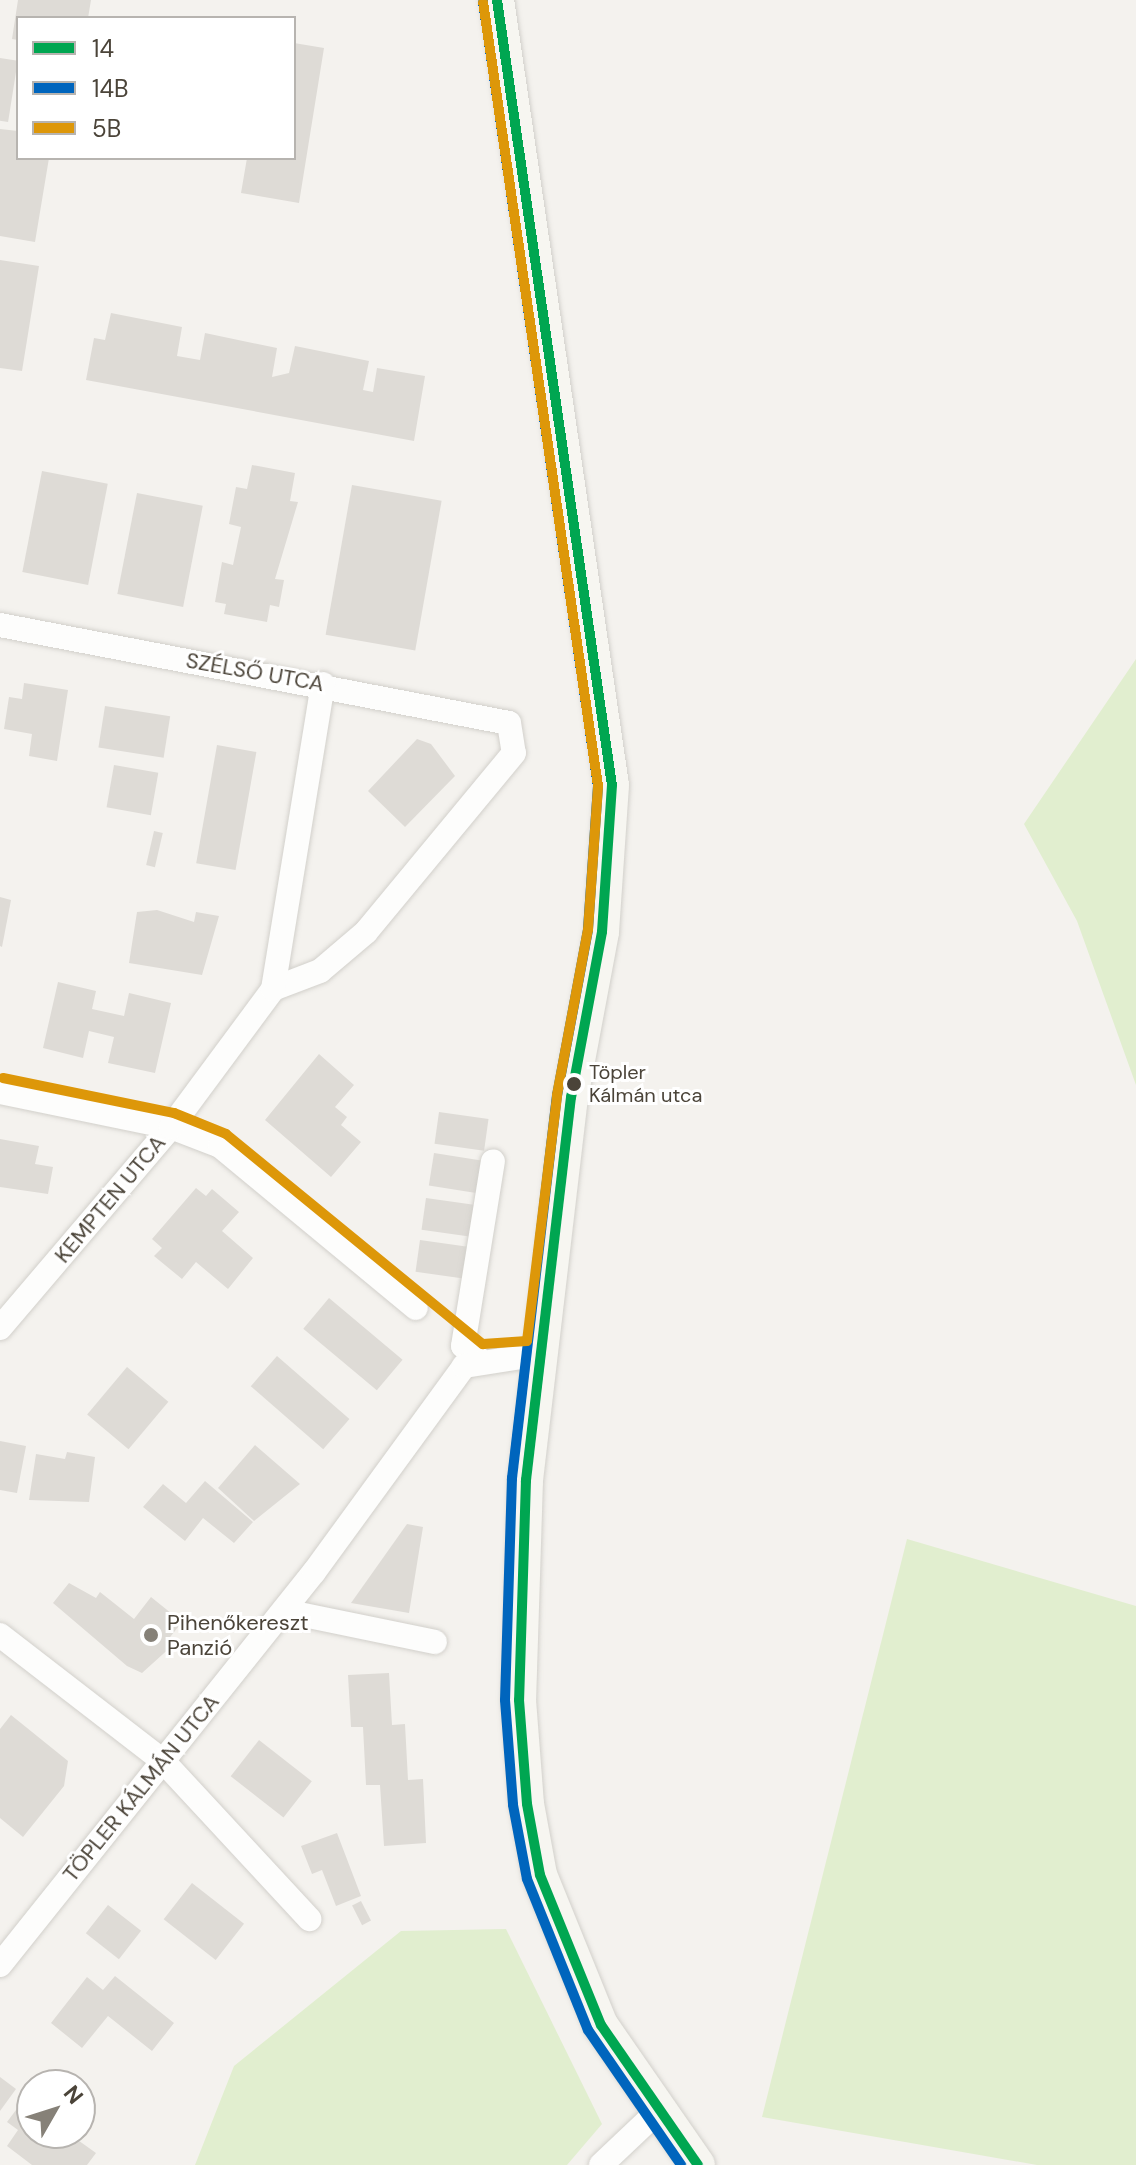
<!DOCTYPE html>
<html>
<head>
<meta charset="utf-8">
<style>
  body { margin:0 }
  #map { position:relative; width:1136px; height:2165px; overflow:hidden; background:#f4f2ee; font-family:"DM Sans",sans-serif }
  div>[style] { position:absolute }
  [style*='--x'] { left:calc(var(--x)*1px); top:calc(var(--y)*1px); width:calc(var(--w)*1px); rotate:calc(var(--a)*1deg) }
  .green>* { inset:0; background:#e1eecf }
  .building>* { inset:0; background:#dedbd6; transform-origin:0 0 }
  .roads { filter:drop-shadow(0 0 2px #d2d0cb) drop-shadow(0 0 2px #d2d0cb) }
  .street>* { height:24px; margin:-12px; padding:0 12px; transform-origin:12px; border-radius:12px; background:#fdfdfc }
  .secondary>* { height:34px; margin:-17px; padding:0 17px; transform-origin:17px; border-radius:17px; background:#f7f6f1 }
  .bus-1>* { height:10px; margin:-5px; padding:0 5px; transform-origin:5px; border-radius:5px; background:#00a651 }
  .bus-2>* { height:10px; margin:-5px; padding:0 5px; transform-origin:5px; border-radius:5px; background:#0065bd }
  .bus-3>* { height:10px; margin:-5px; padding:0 5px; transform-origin:5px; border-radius:5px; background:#dd9709 }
  .dots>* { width:22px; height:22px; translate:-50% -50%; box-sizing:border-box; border:4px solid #fff; border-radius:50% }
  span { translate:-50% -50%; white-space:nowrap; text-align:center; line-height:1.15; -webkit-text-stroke:6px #fff; paint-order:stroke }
  .bus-label { font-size:20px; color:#4b4439 }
  .left { translate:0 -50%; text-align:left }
  .street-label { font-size:22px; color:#4b4439 }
  .poi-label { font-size:22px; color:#4b4439 }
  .legend { position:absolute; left:16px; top:16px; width:280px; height:144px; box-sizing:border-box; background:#fff; border:2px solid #b7b4b0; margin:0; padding:10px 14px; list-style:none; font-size:24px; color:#4b4439 }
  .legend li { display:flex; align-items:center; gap:16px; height:40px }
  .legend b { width:40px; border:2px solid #b7b4b0 }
  .north { position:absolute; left:16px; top:2069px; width:80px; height:80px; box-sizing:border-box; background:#fff; border:2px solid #b7b4b0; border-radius:50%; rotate:51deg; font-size:22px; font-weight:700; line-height:32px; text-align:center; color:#4b4439 }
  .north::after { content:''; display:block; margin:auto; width:28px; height:36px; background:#868178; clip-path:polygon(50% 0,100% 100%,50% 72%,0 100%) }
</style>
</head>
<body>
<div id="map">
  <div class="green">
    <i style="clip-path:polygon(1136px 659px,1136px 1085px,1077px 921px,1024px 824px)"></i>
    <i style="clip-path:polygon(907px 1539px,1136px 1606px,1136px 2165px,1037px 2165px,762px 2117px)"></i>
    <i style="clip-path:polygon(506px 1929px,602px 2124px,567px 2165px,195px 2165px,234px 2066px,401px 1931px)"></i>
  </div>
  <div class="building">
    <i style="clip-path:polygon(18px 0,91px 0,88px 18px,18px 18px,18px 40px,12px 39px)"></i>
    <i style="clip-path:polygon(294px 43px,324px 48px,299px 203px,241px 193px,247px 158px,294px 158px)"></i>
    <i style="left:0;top:58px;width:18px;height:62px;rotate:9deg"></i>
    <i style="clip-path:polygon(0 129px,18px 131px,18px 158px,49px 158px,35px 242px,0 236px)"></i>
    <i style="clip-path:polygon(0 260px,39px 266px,22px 371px,0 368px)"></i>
    <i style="clip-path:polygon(111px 313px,182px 327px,177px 356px,200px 360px,205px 333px,277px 348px,272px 377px,289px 373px,295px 346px,369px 361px,363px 390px,373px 392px,377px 368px,425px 376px,414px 441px,86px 380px,94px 338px,105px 340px)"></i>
    <i style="clip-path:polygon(252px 465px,295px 473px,290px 501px,298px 502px,275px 579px,284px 580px,279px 607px,270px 605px,267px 622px,224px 614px,226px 604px,215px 602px,222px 562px,233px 565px,241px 527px,229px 524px,236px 487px,247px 489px)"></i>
    <i style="left:42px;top:471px;width:67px;height:103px;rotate:11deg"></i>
    <i style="left:352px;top:485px;width:91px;height:152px;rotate:10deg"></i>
    <i style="left:137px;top:493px;width:67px;height:103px;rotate:11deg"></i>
    <i style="clip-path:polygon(24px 683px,68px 690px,57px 761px,29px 756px,32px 734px,4px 729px,9px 697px,22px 699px)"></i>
    <i style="left:105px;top:706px;width:66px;height:42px;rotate:9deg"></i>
    <i style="clip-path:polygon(417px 739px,431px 744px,455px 776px,405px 827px,368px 791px)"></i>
    <i style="left:217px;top:745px;width:40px;height:120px;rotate:10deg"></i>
    <i style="left:114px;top:765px;width:45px;height:43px;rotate:10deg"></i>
    <i style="left:154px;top:831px;width:9px;height:35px;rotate:13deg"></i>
    <i style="clip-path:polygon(0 897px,11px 900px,2px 947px,0 946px)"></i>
    <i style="clip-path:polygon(157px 910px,194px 922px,196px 912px,219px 916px,202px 975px,129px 963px,137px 912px)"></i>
    <i style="clip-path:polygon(58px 982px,96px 991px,92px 1009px,124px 1016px,129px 993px,171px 1003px,155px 1073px,108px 1063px,114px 1037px,89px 1031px,83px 1058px,43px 1048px)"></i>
    <i style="clip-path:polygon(319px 1054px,354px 1085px,335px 1107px,347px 1117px,341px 1125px,361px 1142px,331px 1177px,265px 1120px)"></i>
    <i style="left:439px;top:1112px;width:50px;height:32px;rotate:8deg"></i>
    <i style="clip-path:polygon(0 1139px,39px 1146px,35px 1164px,53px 1167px,48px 1194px,0 1187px)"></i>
    <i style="left:434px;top:1153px;width:51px;height:33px;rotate:9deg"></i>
    <i style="clip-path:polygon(196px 1188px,206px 1196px,212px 1189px,239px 1212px,222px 1231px,253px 1258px,228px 1289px,196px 1262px,182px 1279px,154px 1256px,162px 1248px,152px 1239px)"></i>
    <i style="left:426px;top:1198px;width:50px;height:32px;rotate:8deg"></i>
    <i style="left:420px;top:1240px;width:50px;height:32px;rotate:8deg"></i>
    <i style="left:329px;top:1298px;width:96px;height:40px;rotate:40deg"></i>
    <i style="left:277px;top:1356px;width:96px;height:40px;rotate:41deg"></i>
    <i style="left:127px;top:1367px;width:54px;height:62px;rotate:40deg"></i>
    <i style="clip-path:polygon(0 1441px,26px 1446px,17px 1493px,0 1490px)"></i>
    <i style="clip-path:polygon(255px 1445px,300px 1484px,254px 1521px,218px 1488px)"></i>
    <i style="clip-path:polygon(67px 1452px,95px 1457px,89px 1502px,29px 1500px,36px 1454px,65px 1459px)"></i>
    <i style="clip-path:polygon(205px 1481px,253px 1522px,234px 1543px,203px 1518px,185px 1541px,143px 1507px,163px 1484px,186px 1503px)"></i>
    <i style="clip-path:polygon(407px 1524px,423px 1527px,409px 1613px,351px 1603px)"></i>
    <i style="clip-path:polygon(69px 1583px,96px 1598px,100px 1592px,134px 1619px,151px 1597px,182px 1622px,167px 1641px,173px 1645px,142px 1673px,127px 1666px,53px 1603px)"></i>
    <i style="clip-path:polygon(389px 1673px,392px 1725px,405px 1724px,408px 1780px,423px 1779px,426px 1843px,384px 1846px,380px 1785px,366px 1785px,363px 1727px,351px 1727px,348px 1675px)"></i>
    <i style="clip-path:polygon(11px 1715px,68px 1761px,64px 1786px,23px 1837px,0 1818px,0 1729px)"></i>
    <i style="left:259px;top:1740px;width:67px;height:46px;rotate:38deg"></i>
    <i style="clip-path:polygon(337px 1833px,361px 1896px,336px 1906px,322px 1870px,312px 1874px,301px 1846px)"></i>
    <i style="left:192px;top:1883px;width:66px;height:46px;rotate:38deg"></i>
    <i style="left:361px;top:1901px;width:22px;height:10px;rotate:63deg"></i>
    <i style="left:108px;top:1905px;width:42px;height:36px;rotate:38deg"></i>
    <i style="clip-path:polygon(115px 1976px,174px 2023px,152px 2051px,108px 2016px,82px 2048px,51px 2023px,87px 1977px,103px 1990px)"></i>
    <i style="clip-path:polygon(0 2077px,16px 2089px,0 2111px)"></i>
    <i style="clip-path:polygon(25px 2098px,32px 2104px,32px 2133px,68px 2133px,96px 2153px,87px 2165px,32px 2165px,7px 2146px,18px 2130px,7px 2122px)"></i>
  </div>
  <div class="roads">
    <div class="street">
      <i style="--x:0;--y:625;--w:518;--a:10.9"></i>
      <i style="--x:509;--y:723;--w:30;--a:81"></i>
      <i style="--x:514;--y:753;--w:232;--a:129.6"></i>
      <i style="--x:366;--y:932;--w:60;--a:139.7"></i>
      <i style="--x:320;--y:971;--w:50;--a:159"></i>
      <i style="--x:0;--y:1092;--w:175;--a:11.6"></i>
      <i style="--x:171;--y:1127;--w:53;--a:21.2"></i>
      <i style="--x:220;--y:1146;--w:254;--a:39.6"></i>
      <i style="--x:0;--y:1328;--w:264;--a:-49.6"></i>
      <i style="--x:171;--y:1127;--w:172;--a:-53.5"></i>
      <i style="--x:273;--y:989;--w:309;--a:-80.7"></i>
      <i style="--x:478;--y:1358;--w:19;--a:-141"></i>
      <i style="--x:463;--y:1346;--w:187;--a:-80.8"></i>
      <i style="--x:284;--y:1611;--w:154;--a:11.6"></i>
      <i style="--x:0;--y:1635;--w:205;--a:37.7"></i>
      <i style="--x:162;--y:1760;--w:217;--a:47.2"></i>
      <i style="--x:0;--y:1965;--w:503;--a:-51.38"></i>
      <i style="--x:314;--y:1572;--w:255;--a:-53.9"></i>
      <i style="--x:464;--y:1366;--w:77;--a:-9"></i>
      <i style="--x:601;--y:2165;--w:76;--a:-43.4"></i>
    </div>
    <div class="secondary">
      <i style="--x:497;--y:0;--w:793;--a:81.67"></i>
      <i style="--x:612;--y:785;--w:147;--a:93.9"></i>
      <i style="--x:602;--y:932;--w:168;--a:100.6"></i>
      <i style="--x:571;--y:1097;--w:386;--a:96.7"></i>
      <i style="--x:526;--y:1480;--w:220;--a:91.8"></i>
      <i style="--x:519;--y:1700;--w:104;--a:85.6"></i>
      <i style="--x:527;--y:1804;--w:72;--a:79.6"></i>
      <i style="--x:540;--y:1875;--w:162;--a:67.9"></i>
      <i style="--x:601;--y:2025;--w:170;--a:55.3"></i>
    </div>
  </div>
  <div class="bus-1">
    <i style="--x:497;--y:0;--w:793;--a:81.67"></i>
    <i style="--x:612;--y:785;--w:147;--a:93.9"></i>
    <i style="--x:602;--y:932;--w:168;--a:100.6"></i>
    <i style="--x:571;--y:1097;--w:386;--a:96.7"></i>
    <i style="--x:526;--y:1480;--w:220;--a:91.8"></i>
    <i style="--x:519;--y:1700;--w:104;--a:85.6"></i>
    <i style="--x:527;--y:1804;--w:72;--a:79.6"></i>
    <i style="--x:540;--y:1875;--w:162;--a:67.9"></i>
    <i style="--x:601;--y:2025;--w:170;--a:55.3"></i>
  </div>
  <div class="bus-2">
    <i style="--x:483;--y:2;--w:792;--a:81.66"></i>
    <i style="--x:598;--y:786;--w:144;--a:94"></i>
    <i style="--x:588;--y:930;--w:168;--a:100.6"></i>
    <i style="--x:557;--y:1095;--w:386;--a:96.7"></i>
    <i style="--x:512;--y:1478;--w:222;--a:91.8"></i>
    <i style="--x:505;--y:1700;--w:105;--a:85.6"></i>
    <i style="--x:513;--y:1805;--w:75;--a:79.3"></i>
    <i style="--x:527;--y:1879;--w:163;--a:68"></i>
    <i style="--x:588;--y:2030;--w:164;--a:55.4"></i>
  </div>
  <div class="bus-3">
    <i style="--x:3;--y:1078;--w:175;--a:11.6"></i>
    <i style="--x:174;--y:1113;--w:56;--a:22"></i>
    <i style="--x:226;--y:1134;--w:332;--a:39.3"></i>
    <i style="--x:483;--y:1344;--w:44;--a:-3.9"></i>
    <i style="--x:527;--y:1341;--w:248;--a:-83"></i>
    <i style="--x:557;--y:1095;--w:168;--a:-79.4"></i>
    <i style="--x:588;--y:930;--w:144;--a:-86"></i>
    <i style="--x:598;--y:786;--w:792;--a:-98.34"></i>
  </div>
  <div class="dots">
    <i style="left:574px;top:1084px;background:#4b4439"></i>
    <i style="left:151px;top:1635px;background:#868178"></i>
  </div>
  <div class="bus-label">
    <span class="left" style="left:589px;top:1084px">Töpler<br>Kálmán utca</span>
  </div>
  <div class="street-label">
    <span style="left:255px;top:672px;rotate:10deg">SZÉLSŐ UTCA</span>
    <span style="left:110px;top:1199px;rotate:-50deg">KEMPTEN UTCA</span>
    <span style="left:141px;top:1788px;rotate:-51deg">TÖPLER KÁLMÁN UTCA</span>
  </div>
  <div class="poi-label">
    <span class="left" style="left:167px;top:1635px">Pihenőkereszt<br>Panzió</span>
  </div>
  <ul class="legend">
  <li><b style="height:10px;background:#00a651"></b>14</li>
  <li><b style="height:10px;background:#0065bd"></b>14B</li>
  <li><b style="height:10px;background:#dd9709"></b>5B</li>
  </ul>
  <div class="north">N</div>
</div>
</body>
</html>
